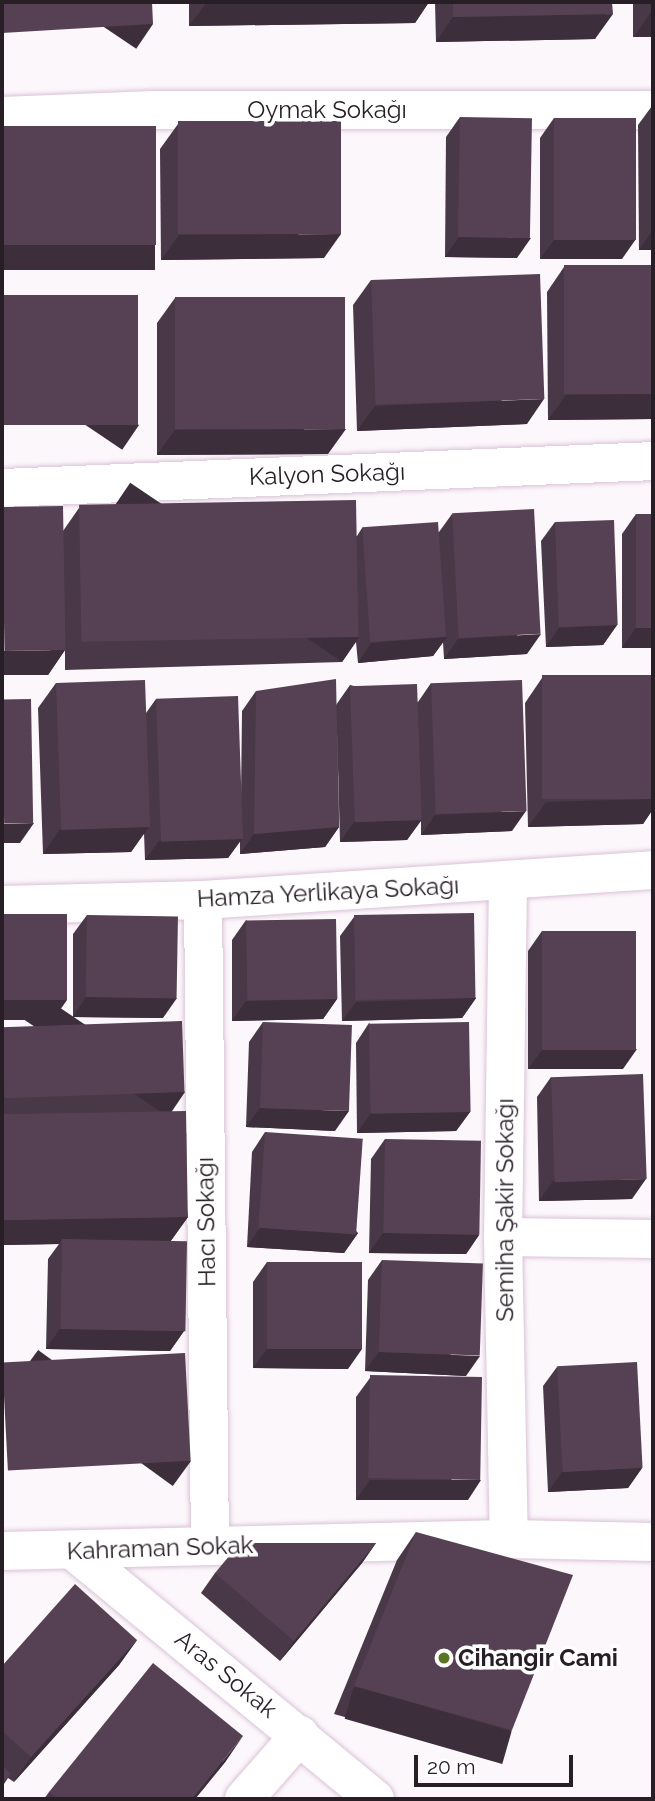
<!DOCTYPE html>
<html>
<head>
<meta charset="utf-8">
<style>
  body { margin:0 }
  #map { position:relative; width:655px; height:1801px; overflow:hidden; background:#fcf7fb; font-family:Raleway,sans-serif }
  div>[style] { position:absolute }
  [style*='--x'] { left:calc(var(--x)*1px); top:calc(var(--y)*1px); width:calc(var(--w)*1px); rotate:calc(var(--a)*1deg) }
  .roads { filter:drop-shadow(0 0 2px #dac2d7) drop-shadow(0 0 2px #dac2d7) }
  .minor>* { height:38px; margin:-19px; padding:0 19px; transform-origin:19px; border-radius:19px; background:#fff }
  .wall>* { inset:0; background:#493847; transform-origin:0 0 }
  .shaded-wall>* { inset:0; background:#3c2e3a; transform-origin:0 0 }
  .building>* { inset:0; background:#554153; transform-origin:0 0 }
  .dots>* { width:19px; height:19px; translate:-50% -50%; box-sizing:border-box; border:4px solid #fff; border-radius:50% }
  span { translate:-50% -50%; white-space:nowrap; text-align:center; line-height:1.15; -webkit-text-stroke:7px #fff; paint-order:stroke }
  .street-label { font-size:24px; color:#271e26 }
  .poi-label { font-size:24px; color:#271e26; font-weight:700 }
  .left { translate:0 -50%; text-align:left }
  .frame { position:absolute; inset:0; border:4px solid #271e26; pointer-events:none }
  .scale { position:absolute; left:414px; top:1755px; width:159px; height:32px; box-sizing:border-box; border:4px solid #271e26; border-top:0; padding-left:9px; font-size:21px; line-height:24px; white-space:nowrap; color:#271e26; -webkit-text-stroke:5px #fff; paint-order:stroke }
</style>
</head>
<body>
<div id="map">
  <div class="roads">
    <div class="minor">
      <i style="--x:2;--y:116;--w:152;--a:-2.3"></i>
      <i style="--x:154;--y:110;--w:499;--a:0"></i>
      <i style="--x:2;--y:488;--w:652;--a:-2.37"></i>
      <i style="--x:508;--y:882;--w:355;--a:90.8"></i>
      <i style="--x:503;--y:1237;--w:302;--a:88.9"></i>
      <i style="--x:203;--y:900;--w:645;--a:89.38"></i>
      <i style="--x:2;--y:905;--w:201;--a:-1.4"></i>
      <i style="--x:203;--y:900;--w:451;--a:-3.8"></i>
      <i style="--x:503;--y:1237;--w:150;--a:0.8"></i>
      <i style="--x:2;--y:1551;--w:507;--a:-1.36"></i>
      <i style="--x:509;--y:1539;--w:144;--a:1.2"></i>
      <i style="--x:75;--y:1552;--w:389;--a:39.5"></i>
      <i style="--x:244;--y:1799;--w:85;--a:-48.8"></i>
    </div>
  </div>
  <div class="wall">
    <i style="clip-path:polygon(189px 2px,429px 2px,415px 23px,189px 26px)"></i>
    <i style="clip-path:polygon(435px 2px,612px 2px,595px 39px,436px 42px)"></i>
    <i style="left:633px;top:2px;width:20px;height:35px"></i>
    <i style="clip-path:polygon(652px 106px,653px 106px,653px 250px,639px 250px,638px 125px)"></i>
    <i style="clip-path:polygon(460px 117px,517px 258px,445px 257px,446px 137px)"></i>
    <i style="clip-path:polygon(554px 118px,622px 259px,540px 259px,540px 138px)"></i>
    <i style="clip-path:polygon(178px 124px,324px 258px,161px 260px,160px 149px)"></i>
    <i style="clip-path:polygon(653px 265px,653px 419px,548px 420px,547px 292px,564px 267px)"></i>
    <i style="clip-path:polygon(371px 280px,527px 424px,357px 431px,353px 305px)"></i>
    <i style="clip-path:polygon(175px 298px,328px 454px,157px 455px,157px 323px)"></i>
    <i style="clip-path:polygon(79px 508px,357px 536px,362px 528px,439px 532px,452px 514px,527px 654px,444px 659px,443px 642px,433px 656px,358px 663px,356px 642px,342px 662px,65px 670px,65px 650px,48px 675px,63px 531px)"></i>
    <i style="clip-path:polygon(636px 514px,653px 648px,622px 648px,622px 534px)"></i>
    <i style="clip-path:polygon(555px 522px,617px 625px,603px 645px,546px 647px,541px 541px)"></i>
    <i style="clip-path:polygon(653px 675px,653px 809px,643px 824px,528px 827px,525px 703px,542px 678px)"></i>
    <i style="clip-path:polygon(56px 683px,146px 713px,156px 699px,241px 798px,242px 711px,256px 691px,336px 705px,350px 685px,418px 702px,431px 683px,512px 831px,421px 835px,421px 821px,407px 840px,340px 842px,337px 730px,339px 827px,325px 847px,240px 854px,240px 841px,228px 858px,145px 860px,144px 833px,131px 852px,43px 854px,38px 708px)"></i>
    <i style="clip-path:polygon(87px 915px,163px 1018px,73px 1017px,73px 934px)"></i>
    <i style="clip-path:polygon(354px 917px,476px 998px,462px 1018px,342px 1021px,340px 936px)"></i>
    <i style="clip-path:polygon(246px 920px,337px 999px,323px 1019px,232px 1021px,232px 940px)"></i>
    <i style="clip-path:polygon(542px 931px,623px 1069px,528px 1069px,528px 951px)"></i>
    <i style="clip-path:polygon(263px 1022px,335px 1131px,246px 1127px,249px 1042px)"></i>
    <i style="clip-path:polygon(369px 1023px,470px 1112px,456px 1131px,357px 1133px,356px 1043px)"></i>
    <i style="clip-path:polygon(2px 1030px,172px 1111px,188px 1217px,170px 1242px,184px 1331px,170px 1351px,46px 1349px,48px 1259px,59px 1244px,2px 1245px)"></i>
    <i style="clip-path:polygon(551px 1077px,632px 1199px,539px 1201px,537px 1097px)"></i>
    <i style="clip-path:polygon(265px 1132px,358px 1233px,344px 1253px,247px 1247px,252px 1152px)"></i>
    <i style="clip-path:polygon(385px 1139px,479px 1235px,466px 1254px,369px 1253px,371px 1159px)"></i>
    <i style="clip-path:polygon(382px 1260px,466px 1376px,365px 1371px,368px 1280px)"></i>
    <i style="clip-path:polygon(267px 1262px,348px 1369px,253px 1368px,253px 1282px)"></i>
    <i style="clip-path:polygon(557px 1367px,642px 1468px,628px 1488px,548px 1492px,543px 1386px)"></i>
    <i style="clip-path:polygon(370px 1378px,468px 1500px,356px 1500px,356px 1397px)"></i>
    <i style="clip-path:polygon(416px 1532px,512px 1730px,492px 1758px,334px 1714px,397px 1560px)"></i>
    <i style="clip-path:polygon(376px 1543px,362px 1563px,280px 1661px,201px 1593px,215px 1573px)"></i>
    <i style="clip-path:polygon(137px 1640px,119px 1665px,14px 1782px,8px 1778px,2px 1787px,2px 1666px)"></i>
    <i style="clip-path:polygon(226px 1761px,195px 1799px,44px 1799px,49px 1792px)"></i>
  </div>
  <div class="shaded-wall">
    <i style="clip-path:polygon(207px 2px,429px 2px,415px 23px,189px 26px)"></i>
    <i style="clip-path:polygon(651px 12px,653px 12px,653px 36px,634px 37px)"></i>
    <i style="clip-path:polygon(613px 14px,595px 39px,436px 42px,453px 17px)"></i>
    <i style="left:153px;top:24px;width:30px;height:151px;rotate:124deg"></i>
    <i style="clip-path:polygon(653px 230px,653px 250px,639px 250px)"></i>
    <i style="clip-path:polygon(341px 234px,324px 258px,161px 260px,179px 235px)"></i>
    <i style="clip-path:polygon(459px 237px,531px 238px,517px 258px,445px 257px)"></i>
    <i style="clip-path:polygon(636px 239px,622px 259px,540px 259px,554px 240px)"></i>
    <i style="left:2px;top:245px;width:153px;height:25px"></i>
    <i style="clip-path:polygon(653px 394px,653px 419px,548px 420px,566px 395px)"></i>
    <i style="clip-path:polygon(544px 399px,527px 424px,357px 431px,375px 406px)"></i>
    <i style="left:139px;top:425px;width:30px;height:137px;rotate:124deg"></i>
    <i style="clip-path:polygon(346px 429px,328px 454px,157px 455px,175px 430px)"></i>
    <i style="clip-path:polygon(617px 625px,603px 645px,546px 647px,559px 628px)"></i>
    <i style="clip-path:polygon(636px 628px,653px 628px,653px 648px,622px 648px)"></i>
    <i style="clip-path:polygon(541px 634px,527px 654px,444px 659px,458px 639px)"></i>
    <i style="left:359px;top:637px;width:30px;height:276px;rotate:124deg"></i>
    <i style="clip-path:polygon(447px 637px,433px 656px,358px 663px,371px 643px)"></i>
    <i style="clip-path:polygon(65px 650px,48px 675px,2px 675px,2px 651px)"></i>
    <i style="clip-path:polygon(653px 799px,653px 809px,643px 824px,528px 827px,546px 802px)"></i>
    <i style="clip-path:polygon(526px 811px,512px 831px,421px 835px,435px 815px)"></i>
    <i style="clip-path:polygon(421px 820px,407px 840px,340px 842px,354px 822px)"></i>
    <i style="clip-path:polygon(34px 823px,20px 843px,2px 843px,2px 824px)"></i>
    <i style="clip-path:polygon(149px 827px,131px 852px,43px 854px,60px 829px)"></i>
    <i style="clip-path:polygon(339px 827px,325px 847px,240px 854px,254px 834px)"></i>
    <i style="clip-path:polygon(242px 839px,228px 858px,145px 860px,159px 841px)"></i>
    <i style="clip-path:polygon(86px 997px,177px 998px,163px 1018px,73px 1017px)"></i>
    <i style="clip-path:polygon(476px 998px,462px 1018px,342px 1021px,356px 1002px)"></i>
    <i style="clip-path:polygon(337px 999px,323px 1019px,232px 1021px,246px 1001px)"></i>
    <i style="clip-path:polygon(2px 1000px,67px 1000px,53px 1020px,2px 1020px)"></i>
    <i style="clip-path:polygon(637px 1049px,623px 1069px,528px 1069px,542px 1050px)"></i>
    <i style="left:185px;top:1092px;width:30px;height:183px;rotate:124deg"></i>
    <i style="clip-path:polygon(260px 1108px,349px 1111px,335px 1131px,246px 1127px)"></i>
    <i style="clip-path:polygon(470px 1112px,456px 1131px,357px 1133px,371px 1113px)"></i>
    <i style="clip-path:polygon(646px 1179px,632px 1199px,539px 1201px,553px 1181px)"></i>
    <i style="clip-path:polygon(188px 1217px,170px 1242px,62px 1239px,59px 1244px,2px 1245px,2px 1220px)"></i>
    <i style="clip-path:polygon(260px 1228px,358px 1233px,344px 1253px,247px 1247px)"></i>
    <i style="clip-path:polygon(383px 1233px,479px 1235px,466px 1254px,369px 1253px)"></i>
    <i style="clip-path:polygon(60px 1329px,184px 1331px,170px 1351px,46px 1349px)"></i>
    <i style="clip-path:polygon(267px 1349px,362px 1349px,348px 1369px,253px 1368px)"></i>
    <i style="clip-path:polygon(379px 1352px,480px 1356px,466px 1376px,365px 1371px)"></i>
    <i style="left:191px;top:1461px;width:31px;height:189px;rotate:126deg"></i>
    <i style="clip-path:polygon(642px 1468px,628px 1488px,548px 1492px,562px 1472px)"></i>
    <i style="clip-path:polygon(370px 1480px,481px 1480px,468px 1500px,356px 1500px)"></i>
    <i style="clip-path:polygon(376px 1543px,362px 1563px,280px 1661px,294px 1641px)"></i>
    <i style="clip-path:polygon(137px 1640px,119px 1665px,14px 1782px,31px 1757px)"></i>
    <i style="left:354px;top:1686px;width:164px;height:34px;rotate:16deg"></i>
    <i style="clip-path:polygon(243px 1736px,226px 1761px,195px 1799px,192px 1799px)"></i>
  </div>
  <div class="building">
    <i style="clip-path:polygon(2px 2px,152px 2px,153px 24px,2px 33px)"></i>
    <i style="clip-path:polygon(453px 2px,612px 2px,613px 14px,453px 17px)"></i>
    <i style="left:651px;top:2px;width:2px;height:10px"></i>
    <i style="clip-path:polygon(652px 106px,653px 106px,653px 230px)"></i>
    <i style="left:460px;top:117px;width:72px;height:120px;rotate:1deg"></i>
    <i style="left:554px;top:118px;width:82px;height:122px"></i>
    <i style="left:341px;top:121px;width:113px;height:163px;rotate:90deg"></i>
    <i style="left:2px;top:126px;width:154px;height:119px"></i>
    <i style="left:653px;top:265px;width:129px;height:89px;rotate:90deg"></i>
    <i style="left:540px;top:274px;width:125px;height:169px;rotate:88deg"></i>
    <i style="left:138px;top:295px;width:130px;height:136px;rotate:90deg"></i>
    <i style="left:345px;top:297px;width:132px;height:170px;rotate:90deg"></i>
    <i style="left:356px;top:500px;width:137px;height:277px;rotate:89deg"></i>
    <i style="left:63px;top:506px;width:144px;height:61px;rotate:89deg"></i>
    <i style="left:534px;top:509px;width:125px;height:82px;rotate:87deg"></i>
    <i style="left:636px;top:514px;width:17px;height:114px"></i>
    <i style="left:614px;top:520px;width:105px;height:59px;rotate:88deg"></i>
    <i style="left:438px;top:522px;width:115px;height:76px;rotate:86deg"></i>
    <i style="left:653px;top:675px;width:124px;height:111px;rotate:90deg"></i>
    <i style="clip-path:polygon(336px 679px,339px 827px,254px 834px,256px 691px)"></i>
    <i style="left:145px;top:680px;width:147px;height:89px;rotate:88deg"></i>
    <i style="left:522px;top:680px;width:131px;height:91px;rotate:88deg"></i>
    <i style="left:417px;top:684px;width:136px;height:67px;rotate:88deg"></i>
    <i style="left:238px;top:696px;width:143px;height:82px;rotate:88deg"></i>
    <i style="left:31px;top:699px;width:124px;height:29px;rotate:89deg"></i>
    <i style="left:474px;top:913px;width:85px;height:120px;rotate:89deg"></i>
    <i style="left:2px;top:914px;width:65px;height:86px"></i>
    <i style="left:87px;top:915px;width:91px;height:82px;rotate:1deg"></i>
    <i style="left:336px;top:919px;width:80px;height:90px;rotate:89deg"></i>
    <i style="left:542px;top:931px;width:94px;height:119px"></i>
    <i style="left:182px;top:1021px;width:71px;height:180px;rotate:88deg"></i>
    <i style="left:263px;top:1022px;width:89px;height:86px;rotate:2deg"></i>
    <i style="left:469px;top:1022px;width:90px;height:100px;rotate:89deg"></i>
    <i style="left:643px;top:1074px;width:105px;height:92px;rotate:88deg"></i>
    <i style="left:186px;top:1111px;width:106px;height:184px;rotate:89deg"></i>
    <i style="left:265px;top:1132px;width:98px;height:96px;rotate:4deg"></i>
    <i style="left:385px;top:1139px;width:96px;height:94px;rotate:1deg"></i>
    <i style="left:62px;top:1239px;width:125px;height:90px;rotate:1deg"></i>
    <i style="left:382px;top:1260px;width:101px;height:92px;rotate:2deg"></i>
    <i style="left:267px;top:1262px;width:95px;height:87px"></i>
    <i style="left:185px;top:1353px;width:108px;height:183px;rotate:87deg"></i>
    <i style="left:637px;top:1362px;width:106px;height:80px;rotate:87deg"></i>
    <i style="left:482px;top:1377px;width:103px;height:112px;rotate:91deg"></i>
    <i style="clip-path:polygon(416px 1532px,573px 1575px,512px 1730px,354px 1686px)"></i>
    <i style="clip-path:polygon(240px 1543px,376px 1543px,294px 1641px,215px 1573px)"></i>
    <i style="clip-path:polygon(75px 1584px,137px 1640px,31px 1757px,2px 1731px,2px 1666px)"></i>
    <i style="clip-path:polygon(153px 1663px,243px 1736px,192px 1799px,58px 1799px,49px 1792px)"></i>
    <i style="clip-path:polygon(2px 1765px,11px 1774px,2px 1784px)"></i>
  </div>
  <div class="dots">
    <i style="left:444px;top:1658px;background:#5d7425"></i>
  </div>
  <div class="street-label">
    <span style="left:327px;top:110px">Oymak Sokağı</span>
    <span style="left:327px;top:474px;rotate:-2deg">Kalyon Sokağı</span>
    <span style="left:328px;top:892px;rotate:-3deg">Hamza Yerlikaya Sokağı</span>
    <span style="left:505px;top:1210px;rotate:-90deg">Semiha Şakir Sokağı</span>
    <span style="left:206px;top:1222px;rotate:-91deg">Hacı Sokağı</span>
    <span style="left:160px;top:1548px;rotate:-2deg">Kahraman Sokak</span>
    <span style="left:226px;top:1674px;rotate:39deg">Aras Sokak</span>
  </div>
  <div class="poi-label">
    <span class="left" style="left:458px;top:1658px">Cihangir Cami</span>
  </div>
  <div class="frame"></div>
  <div class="scale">20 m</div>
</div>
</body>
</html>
